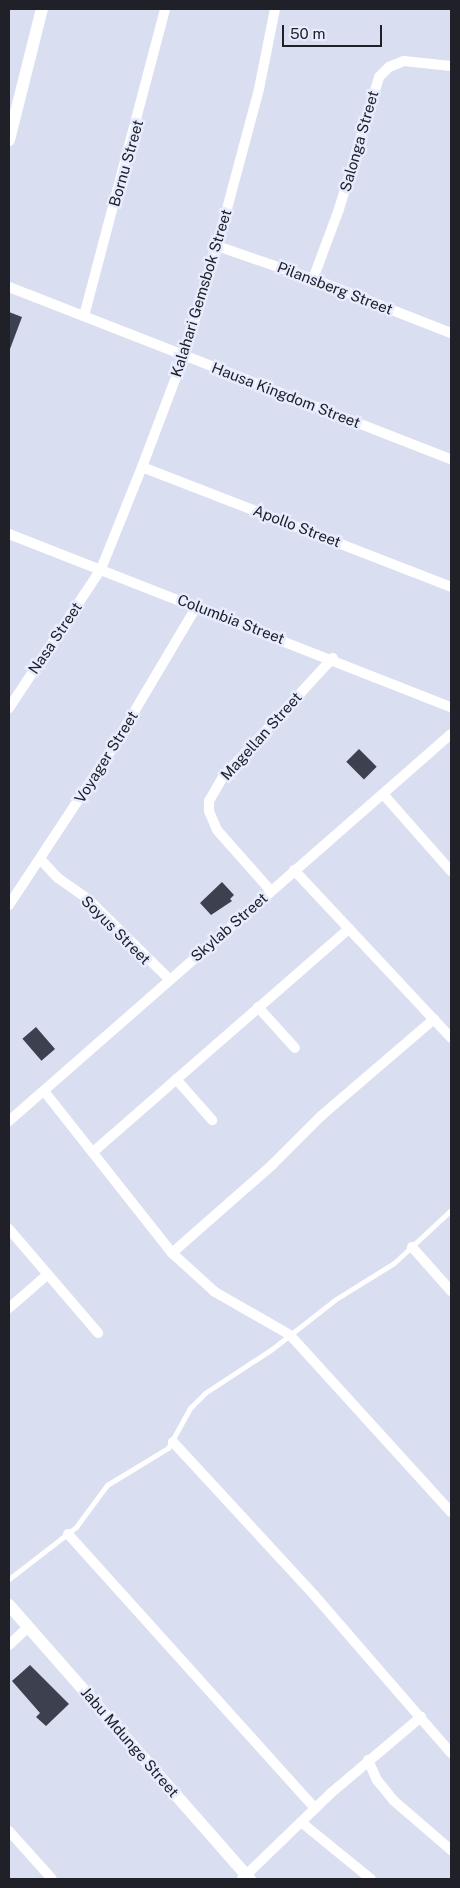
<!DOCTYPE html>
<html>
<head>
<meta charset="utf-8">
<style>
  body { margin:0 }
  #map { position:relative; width:460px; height:1888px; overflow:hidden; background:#d9def1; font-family:"Public Sans",sans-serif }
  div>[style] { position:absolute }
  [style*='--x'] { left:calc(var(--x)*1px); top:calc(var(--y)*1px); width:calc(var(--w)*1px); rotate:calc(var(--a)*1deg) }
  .building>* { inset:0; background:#3c404f; transform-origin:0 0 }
  .service>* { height:5px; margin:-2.5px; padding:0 2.5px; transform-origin:2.5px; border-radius:2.5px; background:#fff }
  .minor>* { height:10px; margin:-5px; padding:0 5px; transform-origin:5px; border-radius:5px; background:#fff }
  .tertiary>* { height:12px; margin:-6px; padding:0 6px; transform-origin:6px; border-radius:6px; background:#fff }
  span { translate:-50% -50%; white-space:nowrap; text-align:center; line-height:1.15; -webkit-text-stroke:5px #e7ecfe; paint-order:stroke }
  .street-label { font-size:15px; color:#202128 }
  .frame { position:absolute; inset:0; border:10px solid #202128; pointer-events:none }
  .scale { position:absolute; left:282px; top:25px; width:100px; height:22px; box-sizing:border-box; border:2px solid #202128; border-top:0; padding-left:6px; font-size:15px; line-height:18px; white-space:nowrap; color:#202128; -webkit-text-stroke:4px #e7ecfe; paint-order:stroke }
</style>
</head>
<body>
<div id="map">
  <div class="building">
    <i style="clip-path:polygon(9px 312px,22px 317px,10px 349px,9px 349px)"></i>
    <i style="left:359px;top:749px;width:25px;height:18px;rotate:45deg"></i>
    <i style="clip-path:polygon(222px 882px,234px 895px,230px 899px,232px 901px,211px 915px,200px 903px)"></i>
    <i style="left:36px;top:1027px;width:29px;height:18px;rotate:49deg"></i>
    <i style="clip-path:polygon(30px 1665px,69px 1704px,46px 1726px,36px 1717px,40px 1713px,12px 1681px)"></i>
  </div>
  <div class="service">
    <i style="--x:9;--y:1579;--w:85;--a:-37.8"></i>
    <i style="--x:76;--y:1527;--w:52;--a:-53.6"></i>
    <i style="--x:107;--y:1485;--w:71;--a:-31.2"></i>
    <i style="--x:168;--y:1448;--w:46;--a:-61.2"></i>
    <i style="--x:190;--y:1408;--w:21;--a:-45"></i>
    <i style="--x:205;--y:1393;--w:80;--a:-33.3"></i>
    <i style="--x:272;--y:1349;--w:81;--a:-38"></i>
    <i style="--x:336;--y:1299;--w:68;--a:-31.8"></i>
    <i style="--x:394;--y:1263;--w:78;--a:-42.9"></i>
  </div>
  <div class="minor">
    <i style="--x:217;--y:246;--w:102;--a:19"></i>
    <i style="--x:313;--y:279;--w:148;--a:21.4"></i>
    <i style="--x:313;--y:279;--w:75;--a:-69.6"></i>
    <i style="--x:339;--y:209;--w:138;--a:-73.1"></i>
    <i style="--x:379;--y:77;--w:14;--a:-45"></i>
    <i style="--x:389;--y:67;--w:16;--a:-22"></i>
    <i style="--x:404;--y:61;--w:47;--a:6.1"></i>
    <i style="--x:9;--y:287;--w:474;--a:21.3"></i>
    <i style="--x:84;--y:316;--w:318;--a:-75.2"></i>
    <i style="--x:142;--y:467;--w:331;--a:21.2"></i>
    <i style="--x:9;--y:534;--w:475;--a:21.4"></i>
    <i style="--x:9;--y:708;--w:167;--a:-56.5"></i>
    <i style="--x:101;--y:569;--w:110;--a:-68.1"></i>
    <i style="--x:142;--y:467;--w:119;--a:-69.3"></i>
    <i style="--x:184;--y:356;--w:115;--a:-73.3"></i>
    <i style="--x:217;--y:246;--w:163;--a:-75"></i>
    <i style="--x:259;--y:89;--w:82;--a:-78.7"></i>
    <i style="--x:383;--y:794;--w:103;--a:48.6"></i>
    <i style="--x:41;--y:860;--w:25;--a:47"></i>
    <i style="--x:58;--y:878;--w:38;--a:35"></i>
    <i style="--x:89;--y:900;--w:112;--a:44.6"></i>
    <i style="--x:294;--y:870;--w:230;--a:46.9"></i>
    <i style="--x:271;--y:891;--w:81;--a:-131.5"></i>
    <i style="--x:217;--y:830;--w:21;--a:-113"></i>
    <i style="--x:209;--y:811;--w:10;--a:-90"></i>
    <i style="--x:209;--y:801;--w:28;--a:-60"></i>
    <i style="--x:223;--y:777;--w:162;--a:-47.3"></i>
    <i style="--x:9;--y:905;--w:193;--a:-56.6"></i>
    <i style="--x:115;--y:744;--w:161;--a:-59.3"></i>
    <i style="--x:258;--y:1007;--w:55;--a:47.9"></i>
    <i style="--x:176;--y:1079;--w:55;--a:48.7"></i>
    <i style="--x:44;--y:1091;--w:206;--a:51.7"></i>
    <i style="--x:172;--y:1253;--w:58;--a:42.2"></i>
    <i style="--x:215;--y:1292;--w:86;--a:29.8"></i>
    <i style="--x:290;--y:1335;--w:239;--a:47.7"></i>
    <i style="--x:9;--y:1121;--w:587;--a:-41.2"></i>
    <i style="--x:93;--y:1152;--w:340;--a:-41.1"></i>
    <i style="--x:9;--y:1229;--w:137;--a:49.4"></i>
    <i style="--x:412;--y:1247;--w:59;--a:48.4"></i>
    <i style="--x:172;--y:1253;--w:133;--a:-41.3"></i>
    <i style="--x:272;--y:1165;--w:69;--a:-45"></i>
    <i style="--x:321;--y:1116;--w:149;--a:-40.6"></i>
    <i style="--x:9;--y:1308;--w:50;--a:-41"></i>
    <i style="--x:173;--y:1442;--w:209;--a:47.3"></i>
    <i style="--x:315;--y:1596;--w:208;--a:49.1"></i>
    <i style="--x:68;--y:1534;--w:369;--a:48"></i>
    <i style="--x:9;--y:1645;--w:26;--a:-43"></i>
    <i style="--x:368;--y:1760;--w:22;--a:66"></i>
    <i style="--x:377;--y:1780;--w:26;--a:51"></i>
    <i style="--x:393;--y:1800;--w:77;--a:40.8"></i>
    <i style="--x:301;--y:1822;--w:90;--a:39.2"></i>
    <i style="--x:9;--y:1831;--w:64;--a:48.1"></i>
    <i style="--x:242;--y:1879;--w:124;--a:-44"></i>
    <i style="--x:331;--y:1793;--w:118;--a:-40.2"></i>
  </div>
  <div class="tertiary">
    <i style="--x:9;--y:140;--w:135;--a:-75.9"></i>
    <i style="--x:9;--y:1605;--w:365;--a:48.7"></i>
  </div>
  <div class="street-label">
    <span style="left:359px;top:141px;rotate:-74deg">Salonga Street</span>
    <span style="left:126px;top:163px;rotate:-74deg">Bornu Street</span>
    <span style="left:335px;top:288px;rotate:21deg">Pilansberg Street</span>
    <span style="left:201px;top:293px;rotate:-73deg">Kalahari Gemsbok Street</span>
    <span style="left:286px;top:395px;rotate:21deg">Hausa Kingdom Street</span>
    <span style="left:297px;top:526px;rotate:21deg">Apollo Street</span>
    <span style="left:231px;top:619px;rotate:21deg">Columbia Street</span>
    <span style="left:55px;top:638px;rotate:-56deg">Nasa Street</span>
    <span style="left:261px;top:736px;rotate:-48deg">Magellan Street</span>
    <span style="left:106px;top:757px;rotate:-58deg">Voyager Street</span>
    <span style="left:229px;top:927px;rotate:-41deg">Skylab Street</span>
    <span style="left:116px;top:930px;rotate:45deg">Soyus Street</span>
    <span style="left:130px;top:1742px;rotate:49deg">Jabu Mdunge Street</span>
  </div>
  <div class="frame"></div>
  <div class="scale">50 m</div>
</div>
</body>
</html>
